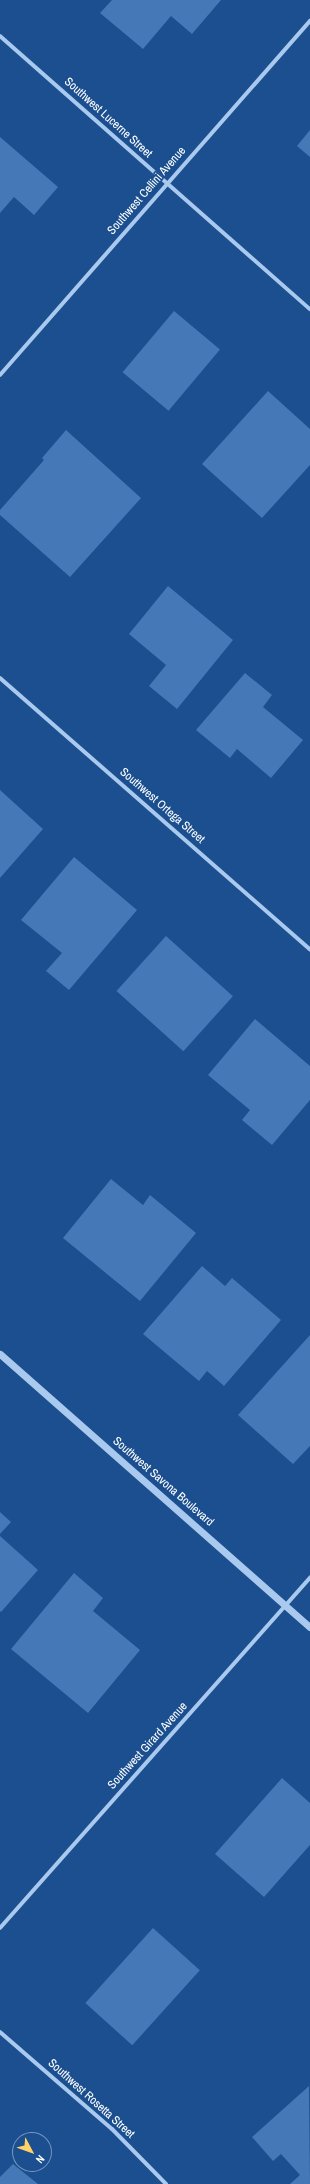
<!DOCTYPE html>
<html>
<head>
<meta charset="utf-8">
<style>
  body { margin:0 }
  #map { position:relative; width:310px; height:2184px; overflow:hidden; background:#1b4f8f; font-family:"Archivo Narrow",sans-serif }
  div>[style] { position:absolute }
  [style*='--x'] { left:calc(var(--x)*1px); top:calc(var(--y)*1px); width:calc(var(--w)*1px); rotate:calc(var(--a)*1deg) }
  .building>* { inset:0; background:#4478b7; transform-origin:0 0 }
  .minor>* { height:4px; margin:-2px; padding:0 2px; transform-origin:2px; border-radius:2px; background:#a9c9ee }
  .tertiary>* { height:7px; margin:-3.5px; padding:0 3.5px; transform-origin:3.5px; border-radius:3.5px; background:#a9c9ee }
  span { translate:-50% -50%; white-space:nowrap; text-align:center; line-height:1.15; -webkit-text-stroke:3px #1b4f8f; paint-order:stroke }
  .street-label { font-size:12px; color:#fff }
  .north { position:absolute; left:12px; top:2132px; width:40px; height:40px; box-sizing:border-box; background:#1b4f8f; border:1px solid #7695bc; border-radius:50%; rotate:131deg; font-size:11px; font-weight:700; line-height:16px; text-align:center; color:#fff }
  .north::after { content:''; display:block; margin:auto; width:14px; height:18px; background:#ffd166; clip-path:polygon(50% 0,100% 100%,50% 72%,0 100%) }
</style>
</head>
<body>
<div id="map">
  <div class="building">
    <i style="clip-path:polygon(112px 0,221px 0,192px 34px,171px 16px,143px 49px,100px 13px)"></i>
    <i style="clip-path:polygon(310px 130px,310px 157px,297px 146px)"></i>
    <i style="clip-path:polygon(0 137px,58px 187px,34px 215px,14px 197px,0 213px)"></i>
    <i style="left:174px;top:311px;width:60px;height:80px;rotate:40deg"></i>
    <i style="clip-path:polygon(268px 391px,310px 429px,310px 465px,262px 518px,202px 464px)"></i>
    <i style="clip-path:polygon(66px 430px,141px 498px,70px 577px,0 515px,0 510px,44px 460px,42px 458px)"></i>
    <i style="clip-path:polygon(168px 586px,233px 640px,177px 709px,149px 686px,166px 665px,129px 634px)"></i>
    <i style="clip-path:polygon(245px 673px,272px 695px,263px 707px,303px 740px,271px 778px,237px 749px,230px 758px,196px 730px)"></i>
    <i style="clip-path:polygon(0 790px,43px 829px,0 878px)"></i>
    <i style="clip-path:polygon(74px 857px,137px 910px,69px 990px,46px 971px,62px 953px,21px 920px)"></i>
    <i style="left:166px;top:936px;width:90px;height:74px;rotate:42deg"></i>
    <i style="clip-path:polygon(255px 1019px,310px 1066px,310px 1100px,272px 1145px,242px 1120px,250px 1110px,208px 1075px)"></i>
    <i style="clip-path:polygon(111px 1179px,143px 1205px,150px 1195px,196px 1233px,140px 1301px,63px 1238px)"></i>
    <i style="clip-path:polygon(202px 1266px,225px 1286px,232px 1278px,281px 1320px,224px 1386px,207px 1371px,199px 1381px,143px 1334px)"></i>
    <i style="clip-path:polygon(310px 1335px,310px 1446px,293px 1464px,238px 1415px)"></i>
    <i style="clip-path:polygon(0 1512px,11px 1522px,0 1534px)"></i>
    <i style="clip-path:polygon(0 1536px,38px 1570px,1px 1612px,0 1611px)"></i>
    <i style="clip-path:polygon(74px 1573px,103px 1598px,93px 1611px,140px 1650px,88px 1713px,11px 1649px)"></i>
    <i style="clip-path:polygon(282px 1778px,310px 1803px,310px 1845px,264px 1897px,215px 1854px)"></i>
    <i style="left:153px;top:1928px;width:63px;height:101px;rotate:42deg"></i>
    <i style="clip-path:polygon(309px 2086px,310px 2184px,290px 2184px,300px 2175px,281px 2154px,273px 2161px,252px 2137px)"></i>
    <i style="clip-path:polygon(13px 2164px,38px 2184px,0 2184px,0 2177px)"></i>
  </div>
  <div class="minor">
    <i style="--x:0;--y:36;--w:413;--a:41.4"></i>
    <i style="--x:0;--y:375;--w:471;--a:-48.8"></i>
    <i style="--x:0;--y:678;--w:412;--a:41.2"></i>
    <i style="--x:0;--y:1928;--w:468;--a:-48.5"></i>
    <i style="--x:0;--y:2032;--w:148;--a:40.9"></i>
    <i style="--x:112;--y:2129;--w:77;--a:45.5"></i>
  </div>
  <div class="tertiary">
    <i style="--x:0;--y:1354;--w:413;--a:41.4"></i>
  </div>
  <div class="street-label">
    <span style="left:108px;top:118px;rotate:42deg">Southwest Lucerne Street</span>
    <span style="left:147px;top:191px;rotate:-49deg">Southwest Cellini Avenue</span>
    <span style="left:162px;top:806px;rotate:41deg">Southwest Ortega Street</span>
    <span style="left:163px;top:1482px;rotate:41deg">Southwest Savona Boulevard</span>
    <span style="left:148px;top:1746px;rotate:-48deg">Southwest Girard Avenue</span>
    <span style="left:91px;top:2099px;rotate:42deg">Southwest Rosetta Street</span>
  </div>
  <div class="north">N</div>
</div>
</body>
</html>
